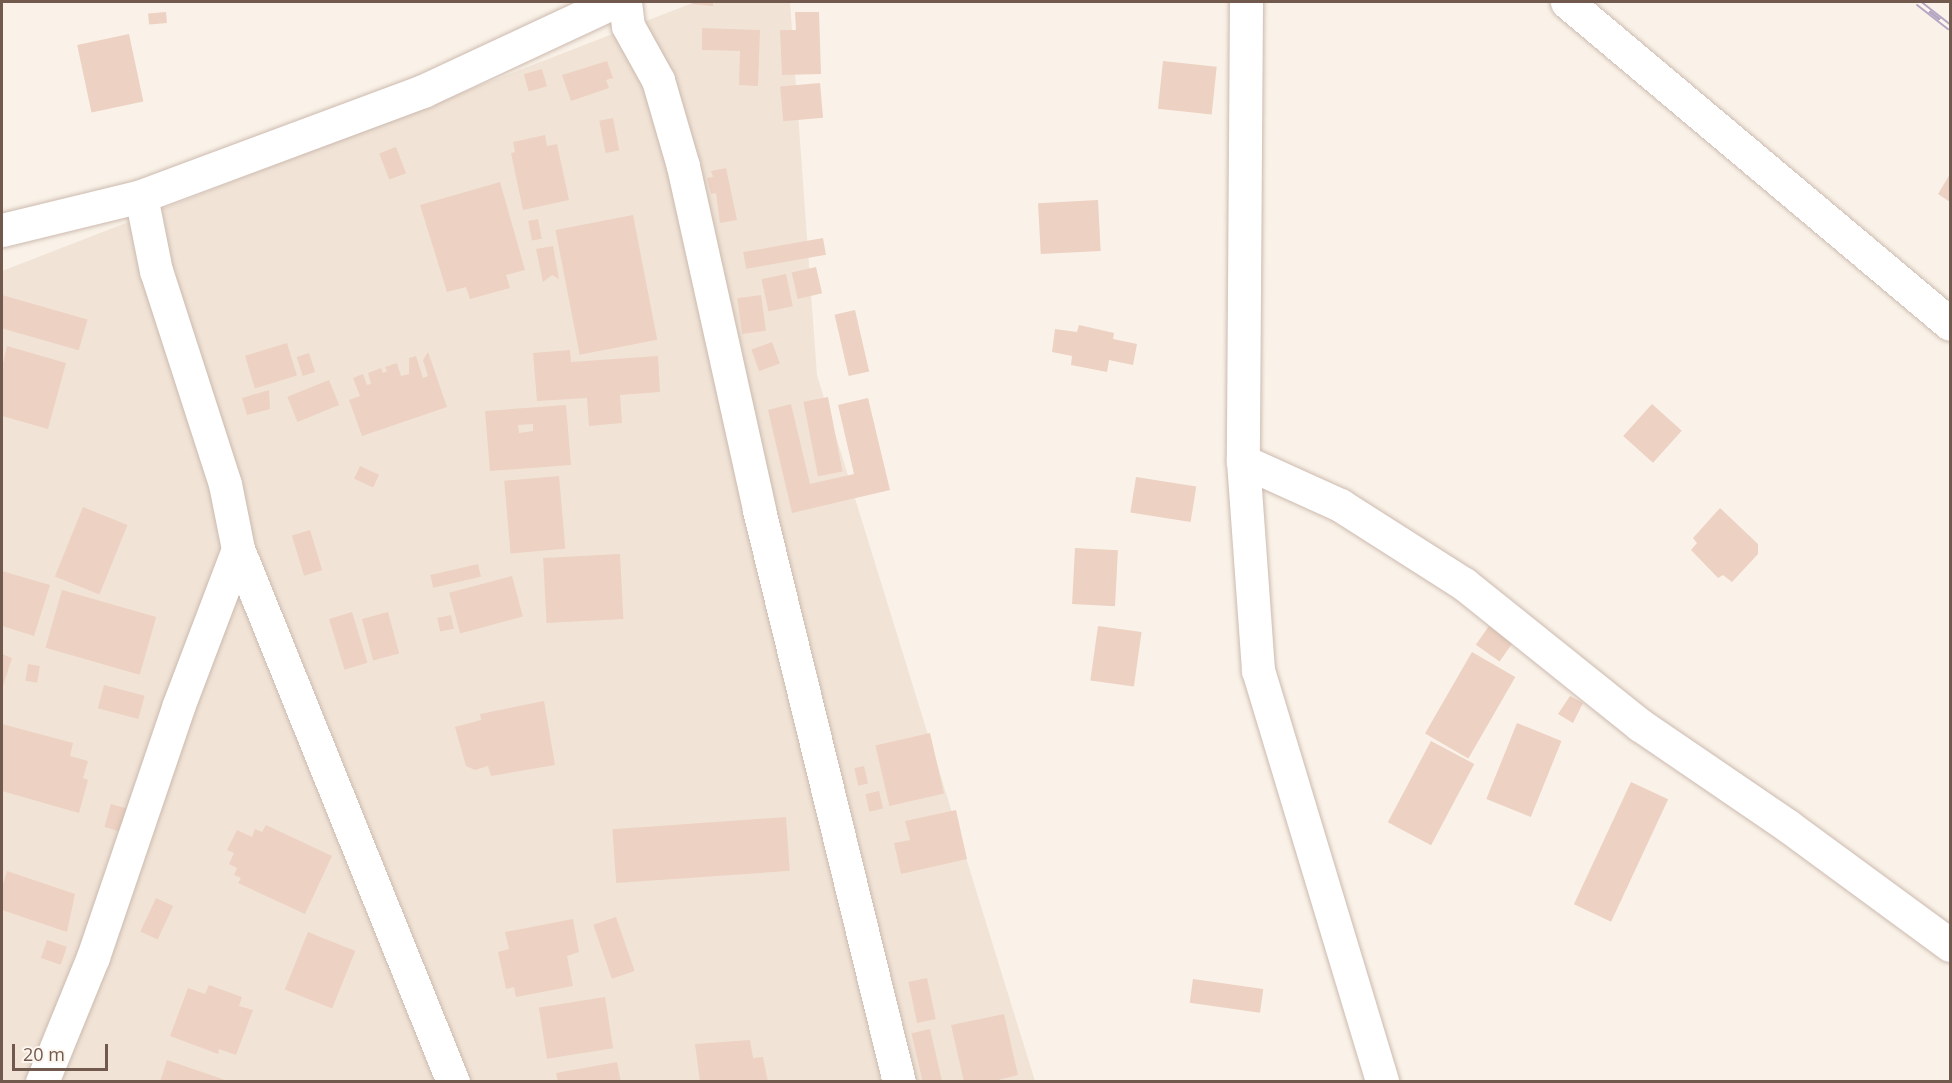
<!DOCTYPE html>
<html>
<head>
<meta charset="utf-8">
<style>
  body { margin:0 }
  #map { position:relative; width:1952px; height:1083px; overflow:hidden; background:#faf2e8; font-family:"Open Sans",sans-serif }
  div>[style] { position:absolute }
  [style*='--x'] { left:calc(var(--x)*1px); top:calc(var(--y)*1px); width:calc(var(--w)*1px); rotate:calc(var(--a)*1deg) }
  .residential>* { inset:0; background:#f1e4d7 }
  .building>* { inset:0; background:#edd1c2; transform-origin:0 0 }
  .roads { filter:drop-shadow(0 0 2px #ccbaaf) drop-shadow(0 0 2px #ccbaaf) }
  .minor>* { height:33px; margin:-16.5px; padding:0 16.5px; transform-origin:16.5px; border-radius:16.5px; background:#fff }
  .rail>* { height:7px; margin-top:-3.5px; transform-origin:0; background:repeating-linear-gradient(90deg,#fdf6ee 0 14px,#b5a7c3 0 28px); box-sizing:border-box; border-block:2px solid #b5a7c3 }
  span { translate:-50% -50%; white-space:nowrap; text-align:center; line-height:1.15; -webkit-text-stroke:4.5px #fdf6ee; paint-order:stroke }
  .frame { position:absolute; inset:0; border:3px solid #72594e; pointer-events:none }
  .scale { position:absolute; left:12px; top:1044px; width:96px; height:27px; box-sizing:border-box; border:3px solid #72594e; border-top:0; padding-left:8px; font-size:18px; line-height:21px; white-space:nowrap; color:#72594e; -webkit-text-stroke:4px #fdf6ee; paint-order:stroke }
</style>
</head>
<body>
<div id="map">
  <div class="residential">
    <i style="clip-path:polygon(695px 2px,790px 2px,817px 375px,1035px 1081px,2px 1082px,2px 271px)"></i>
  </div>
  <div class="building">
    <i style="clip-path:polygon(692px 2px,713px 2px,713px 6px,692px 4px)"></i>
    <i style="left:166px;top:12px;width:11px;height:18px;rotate:85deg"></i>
    <i style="clip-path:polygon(795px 12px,819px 12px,821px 74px,782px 75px,780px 30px,796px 30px)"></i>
    <i style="clip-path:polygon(702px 28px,760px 30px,758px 86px,739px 85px,740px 51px,702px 50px)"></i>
    <i style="left:129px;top:34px;width:69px;height:53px;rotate:78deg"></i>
    <i style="clip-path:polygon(607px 61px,613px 78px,606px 80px,609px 88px,571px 101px,562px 75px)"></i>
    <i style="left:1163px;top:61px;width:54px;height:48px;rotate:6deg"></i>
    <i style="left:542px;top:69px;width:18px;height:19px;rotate:74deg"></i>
    <i style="left:820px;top:83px;width:35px;height:40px;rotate:85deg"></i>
    <i style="left:613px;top:118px;width:33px;height:14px;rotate:79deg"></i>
    <i style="clip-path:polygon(545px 135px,547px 146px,557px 144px,569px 200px,523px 210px,511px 153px,515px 152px,513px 142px)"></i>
    <i style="left:396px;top:147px;width:28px;height:18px;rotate:69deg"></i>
    <i style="clip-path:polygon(726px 168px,737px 220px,720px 223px,716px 193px,711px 194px,707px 178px,713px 177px,711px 171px)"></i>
    <i style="clip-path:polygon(1950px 174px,1950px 202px,1938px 194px)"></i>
    <i style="clip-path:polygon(500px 182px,525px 270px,506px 275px,510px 288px,470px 299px,466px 287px,447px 292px,420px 205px)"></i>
    <i style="left:1098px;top:200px;width:51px;height:60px;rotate:87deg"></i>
    <i style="left:633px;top:215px;width:127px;height:79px;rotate:79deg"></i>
    <i style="left:538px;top:219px;width:20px;height:10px;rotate:79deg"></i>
    <i style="left:823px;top:238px;width:17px;height:81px;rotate:80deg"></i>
    <i style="clip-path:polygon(553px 246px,559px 279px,552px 275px,543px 282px,536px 249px)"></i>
    <i style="left:816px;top:267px;width:27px;height:25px;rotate:77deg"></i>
    <i style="left:786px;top:274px;width:33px;height:25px;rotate:78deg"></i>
    <i style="left:2px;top:295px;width:89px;height:32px;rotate:16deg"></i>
    <i style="left:761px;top:295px;width:36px;height:24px;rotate:82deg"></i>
    <i style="left:855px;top:310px;width:63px;height:21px;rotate:77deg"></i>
    <i style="clip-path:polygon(1079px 325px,1114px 333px,1113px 339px,1137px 344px,1133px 365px,1109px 360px,1107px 372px,1071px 365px,1072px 356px,1052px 352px,1055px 329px,1077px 332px)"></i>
    <i style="left:772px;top:342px;width:23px;height:22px;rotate:70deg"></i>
    <i style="left:287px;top:343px;width:34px;height:44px;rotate:73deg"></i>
    <i style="clip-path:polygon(7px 346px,66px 363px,48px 429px,2px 416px,2px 368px)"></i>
    <i style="clip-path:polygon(570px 350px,571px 362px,658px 356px,660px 392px,620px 395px,622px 423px,589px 426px,587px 398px,537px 401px,533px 353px)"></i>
    <i style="clip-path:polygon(428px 352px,447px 407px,362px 436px,349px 400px,360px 396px,353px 378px,363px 374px,367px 385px,371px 384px,368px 373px,381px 368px,383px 373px,387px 371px,385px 367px,397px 363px,401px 376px,409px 374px,409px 358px,416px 356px,423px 378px,428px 376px,423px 360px)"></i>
    <i style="left:309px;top:353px;width:20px;height:13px;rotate:72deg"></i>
    <i style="left:329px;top:380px;width:27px;height:45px;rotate:68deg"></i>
    <i style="clip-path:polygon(269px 390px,270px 409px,247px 415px,242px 398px)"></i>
    <i style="left:828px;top:397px;width:76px;height:25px;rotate:79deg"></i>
    <i style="clip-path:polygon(868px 398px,890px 490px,792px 513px,768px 410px,791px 404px,810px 484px,854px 474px,838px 405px)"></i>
    <i style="left:1652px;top:404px;width:40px;height:43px;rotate:42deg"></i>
    <i style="clip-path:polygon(evenodd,566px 405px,571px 465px,490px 471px,485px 411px,566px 405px,533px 424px,533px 431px,519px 433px,518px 425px,533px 424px)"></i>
    <i style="left:360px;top:466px;width:21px;height:14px;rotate:25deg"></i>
    <i style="left:559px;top:476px;width:73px;height:55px;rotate:85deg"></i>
    <i style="left:1136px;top:477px;width:61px;height:36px;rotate:9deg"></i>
    <i style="left:83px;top:507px;width:48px;height:75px;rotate:22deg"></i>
    <i style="clip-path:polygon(1720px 508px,1758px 544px,1758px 554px,1732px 582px,1723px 575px,1718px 578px,1691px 550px,1697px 543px,1693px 538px)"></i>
    <i style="left:310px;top:530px;width:42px;height:19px;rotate:73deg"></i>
    <i style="left:1075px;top:548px;width:43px;height:56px;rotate:3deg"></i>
    <i style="left:620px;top:554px;width:65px;height:77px;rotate:87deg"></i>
    <i style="left:478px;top:564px;width:13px;height:49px;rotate:77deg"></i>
    <i style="clip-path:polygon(2px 571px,50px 585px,34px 636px,2px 626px)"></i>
    <i style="left:512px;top:576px;width:42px;height:65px;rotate:75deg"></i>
    <i style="left:62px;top:590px;width:98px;height:60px;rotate:16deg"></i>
    <i style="left:352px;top:612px;width:53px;height:24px;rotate:73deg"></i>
    <i style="left:388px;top:612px;width:43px;height:27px;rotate:75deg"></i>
    <i style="left:451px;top:615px;width:14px;height:14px;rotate:78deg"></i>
    <i style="left:1098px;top:626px;width:44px;height:55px;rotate:8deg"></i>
    <i style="left:1489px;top:626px;width:29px;height:23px;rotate:35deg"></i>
    <i style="left:1472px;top:652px;width:50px;height:94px;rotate:30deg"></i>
    <i style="clip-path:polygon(2px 654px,12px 658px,2px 689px)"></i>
    <i style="left:28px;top:664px;width:12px;height:17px;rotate:9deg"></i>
    <i style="left:104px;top:685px;width:42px;height:24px;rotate:15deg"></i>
    <i style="clip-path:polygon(1570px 696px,1583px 703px,1573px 723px,1558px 714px)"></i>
    <i style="clip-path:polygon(544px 701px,555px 765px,491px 776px,488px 766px,475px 770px,466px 766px,455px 727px,481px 720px,480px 714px)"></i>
    <i style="left:1517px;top:723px;width:48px;height:82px;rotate:22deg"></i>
    <i style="clip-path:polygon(2px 724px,73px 743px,70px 756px,88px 761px,83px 778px,88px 780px,79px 813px,2px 791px)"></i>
    <i style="left:930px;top:733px;width:62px;height:56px;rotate:77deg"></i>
    <i style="left:1431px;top:741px;width:49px;height:92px;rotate:28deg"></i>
    <i style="left:864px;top:766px;width:18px;height:10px;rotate:77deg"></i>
    <i style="left:1631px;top:782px;width:41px;height:135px;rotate:25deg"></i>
    <i style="left:879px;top:791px;width:18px;height:14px;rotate:77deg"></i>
    <i style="left:111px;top:804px;width:18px;height:24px;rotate:16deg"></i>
    <i style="clip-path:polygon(956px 810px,967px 859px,901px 874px,894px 843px,910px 840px,905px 821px)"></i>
    <i style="left:786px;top:817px;width:54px;height:174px;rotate:86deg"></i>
    <i style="clip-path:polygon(266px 825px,332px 856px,305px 914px,238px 883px,241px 878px,234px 875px,237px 868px,229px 864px,234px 853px,227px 850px,237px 830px,252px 837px,255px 829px,262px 832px)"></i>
    <i style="clip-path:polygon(7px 871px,75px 894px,67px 932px,2px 910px,2px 887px)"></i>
    <i style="left:156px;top:898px;width:19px;height:37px;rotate:25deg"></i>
    <i style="left:616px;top:917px;width:57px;height:24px;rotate:71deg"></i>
    <i style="clip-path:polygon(573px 919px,579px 952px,567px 956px,573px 986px,516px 997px,514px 987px,506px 989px,498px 952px,509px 949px,505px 932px)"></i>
    <i style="left:308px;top:932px;width:51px;height:62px;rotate:22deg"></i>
    <i style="left:47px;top:940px;width:21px;height:19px;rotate:19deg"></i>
    <i style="left:927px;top:978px;width:42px;height:19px;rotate:78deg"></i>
    <i style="left:1193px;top:979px;width:71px;height:24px;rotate:8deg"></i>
    <i style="clip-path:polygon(209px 985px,242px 997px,239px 1006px,253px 1010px,236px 1055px,219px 1049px,218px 1054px,170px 1036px,188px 988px,205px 994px)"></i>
    <i style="left:605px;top:997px;width:52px;height:67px;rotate:81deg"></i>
    <i style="clip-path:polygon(1004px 1014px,1018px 1075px,990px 1082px,964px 1082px,951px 1025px)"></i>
    <i style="left:930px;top:1029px;width:54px;height:19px;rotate:77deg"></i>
    <i style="clip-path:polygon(750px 1040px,753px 1058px,763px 1057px,768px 1082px,700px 1082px,695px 1044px)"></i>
    <i style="clip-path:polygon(167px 1060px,228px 1081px,228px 1082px,160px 1082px)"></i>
    <i style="clip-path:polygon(617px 1062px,621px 1082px,558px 1082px,556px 1073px)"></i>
  </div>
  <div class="roads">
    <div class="minor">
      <i style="--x:625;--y:2;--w:24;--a:83"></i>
      <i style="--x:628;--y:26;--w:62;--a:60.9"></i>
      <i style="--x:658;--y:80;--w:90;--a:73.8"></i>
      <i style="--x:683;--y:166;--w:352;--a:77.5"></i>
      <i style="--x:759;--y:510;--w:589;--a:76.25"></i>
      <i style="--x:1246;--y:2;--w:459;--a:90.4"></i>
      <i style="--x:1243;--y:461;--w:107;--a:24.4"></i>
      <i style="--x:1340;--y:505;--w:147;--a:32.5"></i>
      <i style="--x:1464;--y:584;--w:226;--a:38.7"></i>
      <i style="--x:1640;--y:725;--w:179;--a:34.3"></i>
      <i style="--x:1788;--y:826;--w:201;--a:36.3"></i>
      <i style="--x:1567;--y:2;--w:500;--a:40.05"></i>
      <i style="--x:2;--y:230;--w:143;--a:-13.7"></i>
      <i style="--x:141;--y:196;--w:301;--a:-20.4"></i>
      <i style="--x:423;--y:91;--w:211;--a:-25"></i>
      <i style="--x:1243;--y:461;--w:210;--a:85.9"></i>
      <i style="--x:1258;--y:670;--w:430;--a:73.2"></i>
      <i style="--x:238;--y:549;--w:575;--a:68.03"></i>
      <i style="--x:42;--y:1082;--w:135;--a:-67.8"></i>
      <i style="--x:93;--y:957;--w:264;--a:-71.2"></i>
      <i style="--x:178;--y:707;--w:169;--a:-69.2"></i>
      <i style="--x:238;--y:549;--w:66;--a:-101.3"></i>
      <i style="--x:225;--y:484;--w:224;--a:-107.9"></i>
      <i style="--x:156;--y:271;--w:76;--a:-101.3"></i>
    </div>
  </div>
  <div class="rail">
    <i style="--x:1918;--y:2;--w:41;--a:38"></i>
  </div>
  <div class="frame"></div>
  <div class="scale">20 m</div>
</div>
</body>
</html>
